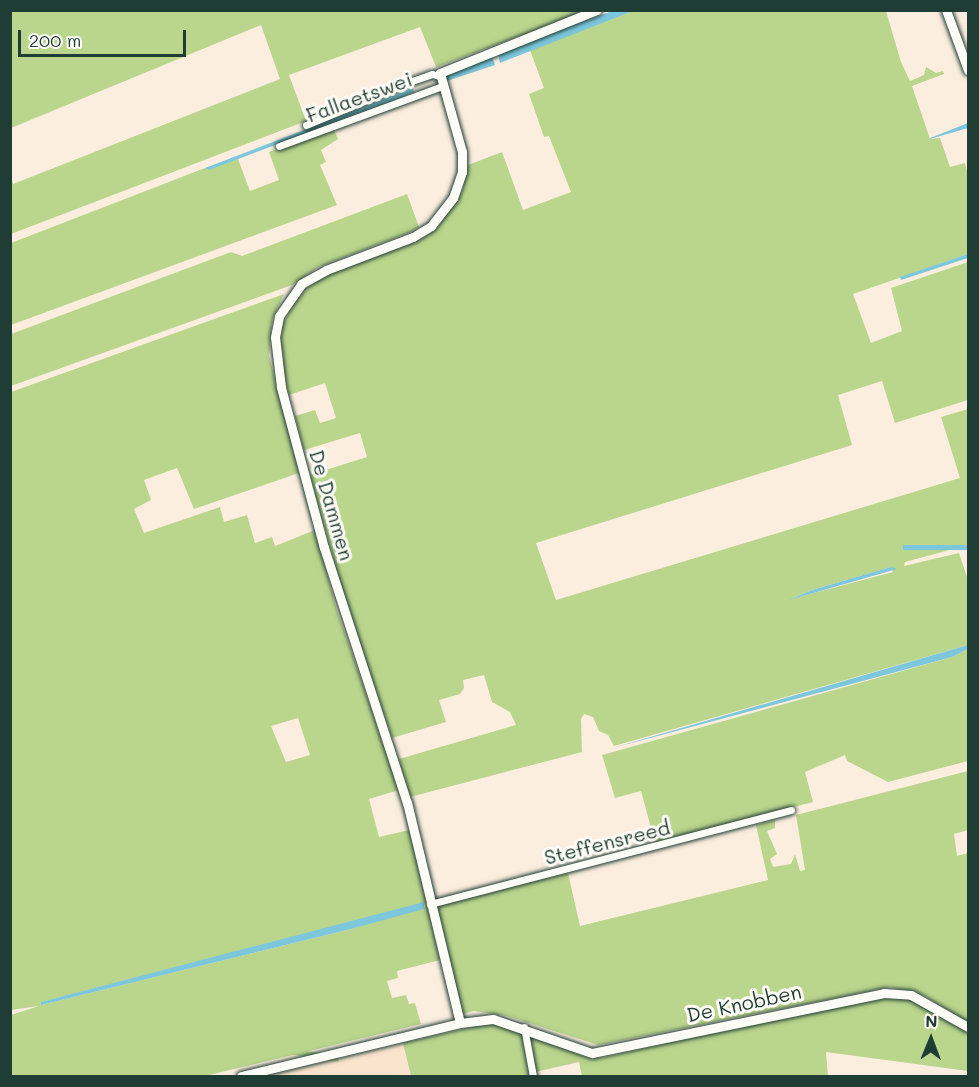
<!DOCTYPE html>
<html>
<head>
<meta charset="utf-8">
<style>
  body { margin:0 }
  #map { position:relative; width:979px; height:1087px; overflow:hidden; background:#fceedf; font-family:Mali,sans-serif }
  div>[style] { position:absolute }
  [style*='--x'] { left:calc(var(--x)*1px); top:calc(var(--y)*1px); width:calc(var(--w)*1px); rotate:calc(var(--a)*1deg) }
  .built>* { inset:0; background:#fbe4ce }
  .green>* { inset:0; background:#bad58c; transform-origin:0 0 }
  .water>* { inset:0; background:#7dc7dd; transform-origin:0 0 }
  .roads { filter:drop-shadow(0 0 2px #1f3d34) drop-shadow(0 0 2px #1f3d34) }
  .street>* { height:7px; margin:-3.5px; padding:0 3.5px; transform-origin:3.5px; border-radius:3.5px; background:#fdfcf7 }
  .secondary>* { height:9px; margin:-4.5px; padding:0 4.5px; transform-origin:4.5px; border-radius:4.5px; background:#fdfcf7 }
  span { translate:-50% -50%; white-space:nowrap; text-align:center; line-height:1.15; -webkit-text-stroke:6px #fdfcf7; paint-order:stroke }
  .street-label { font-size:20px; color:#1f3d34 }
  .frame { position:absolute; inset:0; border:12px solid #1f3d34; pointer-events:none }
  .north { position:absolute; left:901px; top:1009px; width:60px; height:60px; -webkit-text-stroke:4px #fdfcf7; paint-order:stroke; rotate:1deg; font-size:16px; font-weight:700; line-height:24px; text-align:center; color:#1f3d34 }
  .north::after { content:''; display:block; margin:auto; width:21px; height:27px; background:#1f3d34; clip-path:polygon(50% 0,100% 100%,50% 72%,0 100%) }
  .scale { position:absolute; left:18px; top:30px; width:168px; height:27px; box-sizing:border-box; border:3px solid #1f3d34; border-top:0; padding-left:8px; font-size:18px; line-height:21px; white-space:nowrap; color:#1f3d34; -webkit-text-stroke:4px #fdfcf7; paint-order:stroke }
</style>
</head>
<body>
<div id="map">
  <div class="built">
    <i style="clip-path:polygon(403px 1043px,411px 1076px,268px 1076px)"></i>
  </div>
  <div class="green">
    <i style="clip-path:polygon(10px 11px,587px 11px,436px 67px,420px 27px,289px 75px,306px 121px,11px 234px,11px 179px,13px 184px,280px 79px,261px 25px,11px 128px)"></i>
    <i style="clip-path:polygon(evenodd,633px 11px,886px 11px,901px 62px,910px 81px,924px 75px,926px 67px,936px 73px,943px 71px,944px 74px,912px 86px,930px 139px,940px 138px,950px 167px,965px 163px,968px 175px,968px 254px,853px 294px,871px 343px,902px 331px,891px 288px,968px 262px,968px 400px,895px 423px,882px 381px,838px 395px,852px 445px,536px 543px,556px 600px,960px 478px,941px 417px,968px 409px,968px 545px,905px 562px,904px 566px,959px 553px,968px 580px,968px 645px,614px 746px,608px 735px,599px 731px,593px 717px,584px 714px,581px 719px,582px 752px,410px 797px,399px 759px,516px 725px,510px 712px,492px 702px,484px 675px,463px 680px,464px 688px,460px 694px,439px 700px,446px 722px,392px 738px,344px 597px,310px 475px,367px 457px,360px 433px,304px 450px,295px 416px,315px 410px,320px 423px,336px 418px,325px 383px,289px 395px,280px 354px,282px 327px,292px 306px,313px 281px,419px 238px,440px 224px,462px 192px,468px 165px,502px 152px,523px 210px,571px 192px,549px 136px,544px 137px,529px 94px,544px 88px,530px 50px,633px 11px,891px 567px,893px 572px,791px 599px,812px 590px,891px 567px)"></i>
    <i style="clip-path:polygon(333px 127px,338px 139px,321px 150px,326px 162px,320px 165px,337px 205px,11px 325px,11px 243px,205px 168px,238px 159px,250px 191px,279px 180px,269px 152px)"></i>
    <i style="clip-path:polygon(407px 194px,419px 227px,413px 231px,318px 267px,292px 285px,11px 386px,11px 334px,231px 252px,242px 256px)"></i>
    <i style="clip-path:polygon(evenodd,284px 294px,272px 320px,269px 356px,299px 473px,194px 509px,177px 468px,144px 480px,151px 500px,134px 509px,144px 533px,220px 507px,224px 522px,247px 515px,255px 543px,272px 537px,275px 546px,315px 530px,336px 607px,399px 790px,369px 799px,379px 837px,409px 830px,440px 960px,397px 971px,398px 978px,387px 981px,392px 998px,406px 995px,409px 1004px,415px 1003px,421px 1024px,205px 1076px,11px 1076px,11px 1015px,39px 1006px,11px 1010px,11px 392px,284px 294px,298px 718px,310px 755px,286px 762px,271px 726px,298px 718px,284px 294px,424px 903px,425px 907px,351px 929px,41px 1005px,42px 1002px,424px 903px)"></i>
    <i style="clip-path:polygon(968px 649px,968px 761px,888px 782px,847px 761px,845px 755px,805px 772px,813px 802px,655px 843px,641px 791px,615px 798px,602px 755px,952px 657px)"></i>
    <i style="clip-path:polygon(968px 771px,968px 830px,954px 834px,957px 856px,968px 853px,968px 1022px,923px 995px,890px 987px,598px 1045px,507px 1016px,474px 1011px,462px 1014px,436px 906px,568px 873px,580px 926px,768px 880px,756px 825px,775px 820px,775px 828px,767px 831px,777px 854px,770px 859px,773px 867px,791px 864px,795px 854px,800px 871px,805px 870px,796px 815px)"></i>
    <i style="clip-path:polygon(876px 997px,907px 997px,968px 1030px,968px 1071px,826px 1052px,828px 1076px,582px 1076px,579px 1062px,535px 1072px,530px 1038px,601px 1058px)"></i>
    <i style="clip-path:polygon(490px 1023px,517px 1029px,522px 1034px,529px 1076px,411px 1076px,403px 1043px)"></i>
    <i style="left:339px;top:1056px;width:6px;height:66px;rotate:99deg"></i>
  </div>
  <div class="water">
    <i style="clip-path:polygon(612px 11px,633px 11px,500px 63px,498px 53px)"></i>
    <i style="clip-path:polygon(492px 56px,495px 65px,444px 82px,444px 73px)"></i>
    <i style="clip-path:polygon(413px 88px,414px 92px,403px 97px,209px 170px,205px 168px)"></i>
    <i style="clip-path:polygon(968px 123px,968px 128px,930px 139px,930px 138px)"></i>
    <i style="clip-path:polygon(968px 254px,968px 258px,901px 280px,900px 277px)"></i>
    <i style="left:968px;top:545px;width:5px;height:65px;rotate:90deg"></i>
    <i style="clip-path:polygon(891px 567px,897px 569px,789px 600px,812px 590px)"></i>
    <i style="clip-path:polygon(968px 645px,968px 649px,952px 657px,609px 749px)"></i>
    <i style="clip-path:polygon(424px 902px,424px 909px,351px 929px,41px 1005px,41px 1002px)"></i>
  </div>
  <div class="roads">
    <div class="street">
      <i style="--x:306;--y:125;--w:115;--a:-22.5"></i>
      <i style="--x:412;--y:81;--w:21;--a:-19"></i>
      <i style="--x:432;--y:74;--w:7;--a:16"></i>
      <i style="--x:279;--y:146;--w:174;--a:-20.2"></i>
      <i style="--x:430;--y:904;--w:373;--a:-14.6"></i>
      <i style="--x:524;--y:1027;--w:50;--a:79.6"></i>
    </div>
    <div class="secondary">
      <i style="--x:946;--y:10;--w:64;--a:69.9"></i>
      <i style="--x:460;--y:1023;--w:226;--a:-103.5"></i>
      <i style="--x:407;--y:803;--w:268;--a:-108"></i>
      <i style="--x:324;--y:548;--w:167;--a:-105"></i>
      <i style="--x:281;--y:387;--w:50;--a:-96.8"></i>
      <i style="--x:275;--y:337;--w:21;--a:-79"></i>
      <i style="--x:279;--y:316;--w:39;--a:-55"></i>
      <i style="--x:301;--y:284;--w:29;--a:-29"></i>
      <i style="--x:326;--y:270;--w:93;--a:-20.8"></i>
      <i style="--x:413;--y:237;--w:21;--a:-31"></i>
      <i style="--x:431;--y:226;--w:36;--a:-52"></i>
      <i style="--x:453;--y:198;--w:28;--a:-71"></i>
      <i style="--x:462;--y:172;--w:20;--a:-90"></i>
      <i style="--x:462;--y:152;--w:82;--a:-105.6"></i>
      <i style="--x:440;--y:73;--w:169;--a:-21.9"></i>
      <i style="--x:241;--y:1076;--w:225;--a:-13.6"></i>
      <i style="--x:460;--y:1023;--w:33;--a:-7"></i>
      <i style="--x:493;--y:1019;--w:105;--a:19"></i>
      <i style="--x:592;--y:1053;--w:298;--a:-11.6"></i>
      <i style="--x:884;--y:993;--w:27;--a:4"></i>
      <i style="--x:911;--y:995;--w:65;--a:29.3"></i>
    </div>
  </div>
  <div class="street-label">
    <span style="left:359px;top:97px;rotate:-20deg">Fallaetswei</span>
    <span style="left:332px;top:505px;rotate:74deg">De Dammen</span>
    <span style="left:607px;top:842px;rotate:-14deg">Steffensreed</span>
    <span style="left:744px;top:1003px;rotate:-12deg">De Knobben</span>
  </div>
  <div class="frame"></div>
  <div class="north">N</div>
  <div class="scale">200 m</div>
</div>
</body>
</html>
